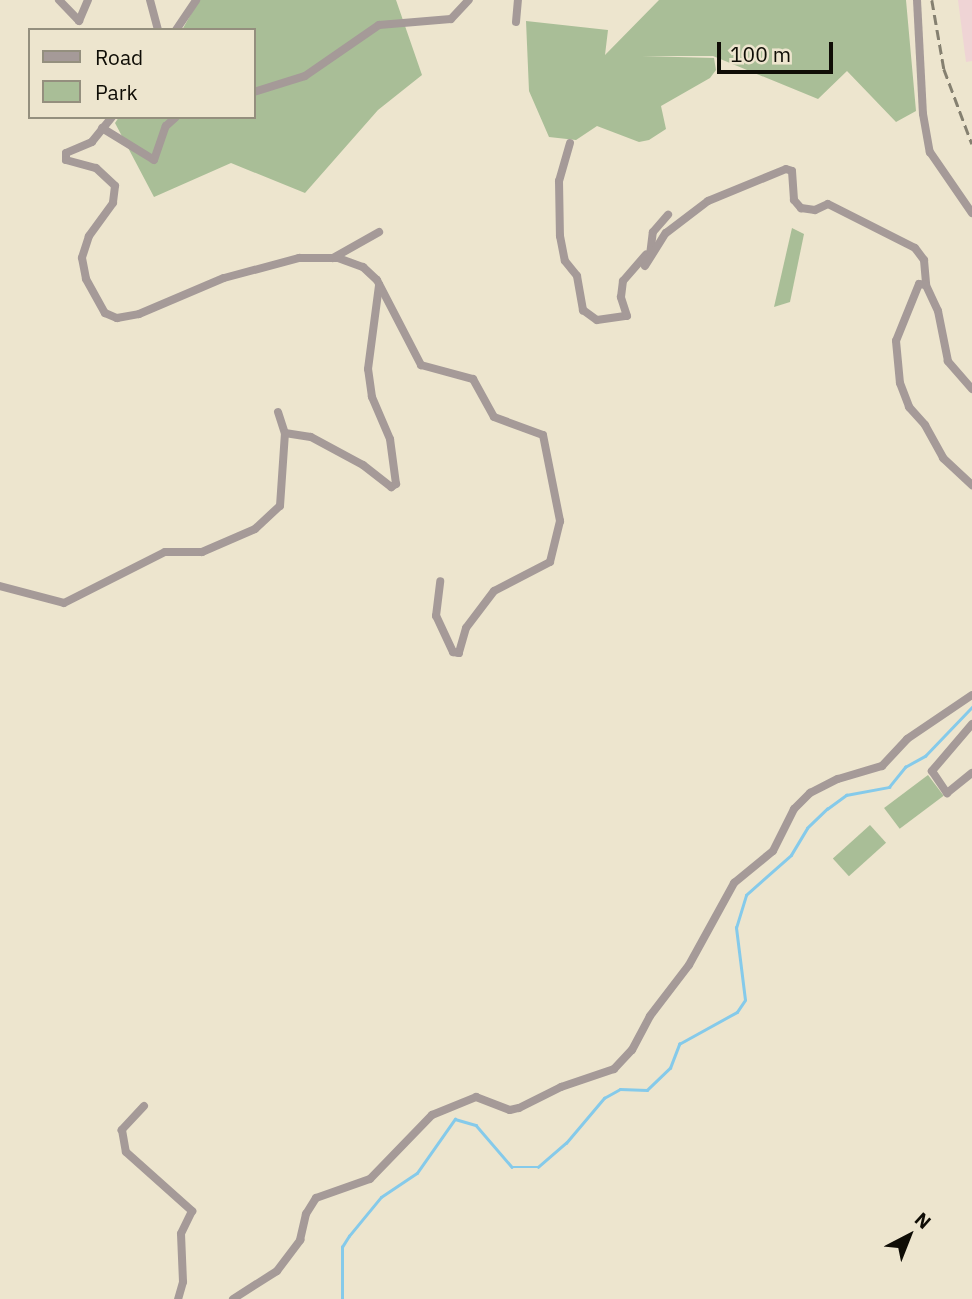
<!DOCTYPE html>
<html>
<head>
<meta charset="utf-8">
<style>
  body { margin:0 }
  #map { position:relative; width:972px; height:1299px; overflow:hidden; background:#ede5ce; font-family:"IBM Plex Sans",sans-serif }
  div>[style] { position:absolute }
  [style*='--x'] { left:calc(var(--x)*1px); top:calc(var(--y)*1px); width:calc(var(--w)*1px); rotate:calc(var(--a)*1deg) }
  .industrial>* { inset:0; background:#efd4d5 }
  .green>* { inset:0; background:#a9be97; transform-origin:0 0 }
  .stream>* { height:2.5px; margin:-1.25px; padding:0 1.25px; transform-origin:1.25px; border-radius:1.25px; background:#85caea }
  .minor>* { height:8px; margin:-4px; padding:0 4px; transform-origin:4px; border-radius:4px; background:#a59a98 }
  .rail>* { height:2.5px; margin-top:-1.25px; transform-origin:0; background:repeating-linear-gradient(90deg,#858070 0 10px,transparent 0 15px) }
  span { translate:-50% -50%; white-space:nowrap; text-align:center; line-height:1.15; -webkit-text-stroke:7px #ede5ce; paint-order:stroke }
  .legend { position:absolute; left:28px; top:28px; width:228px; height:91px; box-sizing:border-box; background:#ede5ce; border:2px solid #948f7e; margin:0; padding:9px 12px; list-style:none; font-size:21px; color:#0f0d06 }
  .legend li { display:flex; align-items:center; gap:14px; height:35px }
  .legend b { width:35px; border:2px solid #948f7e }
  .north { position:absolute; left:874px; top:1201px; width:70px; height:70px; -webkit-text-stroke:5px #ede5ce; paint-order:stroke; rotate:42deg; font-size:19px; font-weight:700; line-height:28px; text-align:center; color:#0f0d06 }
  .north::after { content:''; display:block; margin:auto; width:24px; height:32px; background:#0f0d06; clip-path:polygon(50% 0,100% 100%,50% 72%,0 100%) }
  .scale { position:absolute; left:717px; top:42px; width:116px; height:32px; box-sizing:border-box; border:4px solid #0f0d06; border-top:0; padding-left:9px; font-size:21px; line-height:24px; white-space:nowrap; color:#0f0d06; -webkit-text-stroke:5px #ede5ce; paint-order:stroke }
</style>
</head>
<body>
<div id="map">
  <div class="industrial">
    <i style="clip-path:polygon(958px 0,972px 0,972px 61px,966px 62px)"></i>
  </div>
  <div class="green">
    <i style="clip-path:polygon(199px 0,396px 0,422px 75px,378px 110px,305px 193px,231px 163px,154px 197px,115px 123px,119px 117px,254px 117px,254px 30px,182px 30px)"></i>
    <i style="clip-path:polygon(659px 0,906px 0,916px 111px,896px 122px,847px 71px,818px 99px,713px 56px,642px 56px,714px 58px,716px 70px,710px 78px,661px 106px,666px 129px,649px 140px,639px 142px,597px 126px,576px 140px,549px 137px,529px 91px,526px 21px,608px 30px,605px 55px)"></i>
    <i style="clip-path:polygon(792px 228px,804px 234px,790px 302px,774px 307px)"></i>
    <i style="left:928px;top:775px;width:26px;height:55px;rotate:53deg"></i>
    <i style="left:870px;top:825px;width:24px;height:50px;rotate:48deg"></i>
  </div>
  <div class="stream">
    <i style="--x:342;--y:1299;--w:52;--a:-90"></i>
    <i style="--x:342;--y:1247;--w:13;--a:-58"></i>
    <i style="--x:349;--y:1236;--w:50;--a:-50.6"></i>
    <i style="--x:381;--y:1197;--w:43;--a:-33.7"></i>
    <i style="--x:417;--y:1173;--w:66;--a:-54.9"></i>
    <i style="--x:455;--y:1119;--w:22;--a:16"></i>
    <i style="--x:476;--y:1125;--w:55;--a:49.4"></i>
    <i style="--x:512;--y:1167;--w:26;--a:0"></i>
    <i style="--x:538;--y:1167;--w:37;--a:-41"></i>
    <i style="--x:566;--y:1143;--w:59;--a:-49.8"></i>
    <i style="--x:604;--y:1098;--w:18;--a:-29"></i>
    <i style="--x:620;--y:1089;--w:27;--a:2"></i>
    <i style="--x:647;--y:1090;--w:32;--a:-44"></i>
    <i style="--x:670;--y:1068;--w:26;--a:-69"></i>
    <i style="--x:679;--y:1044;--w:66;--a:-28.9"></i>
    <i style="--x:737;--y:1012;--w:14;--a:-56"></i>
    <i style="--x:745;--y:1000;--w:73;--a:-97.1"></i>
    <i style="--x:736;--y:928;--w:34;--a:-73"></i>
    <i style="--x:746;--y:895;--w:60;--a:-41.6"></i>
    <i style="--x:791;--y:855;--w:31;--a:-59"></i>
    <i style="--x:807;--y:828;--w:28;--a:-44"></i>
    <i style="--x:827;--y:809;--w:24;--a:-36"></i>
    <i style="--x:846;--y:795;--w:44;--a:-10.5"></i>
    <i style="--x:889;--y:787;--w:26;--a:-51"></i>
    <i style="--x:905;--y:767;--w:23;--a:-29"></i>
    <i style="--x:925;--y:756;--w:68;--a:-46.2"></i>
  </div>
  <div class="minor">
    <i style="--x:59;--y:0;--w:29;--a:46"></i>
    <i style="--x:79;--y:21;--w:23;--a:-67"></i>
    <i style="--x:150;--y:0;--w:31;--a:75"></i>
    <i style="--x:917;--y:0;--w:114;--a:87"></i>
    <i style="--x:923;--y:114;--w:39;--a:80"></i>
    <i style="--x:930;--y:152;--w:74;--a:55.5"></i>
    <i style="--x:516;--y:22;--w:22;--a:-85"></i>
    <i style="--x:176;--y:30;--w:36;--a:-56"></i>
    <i style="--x:254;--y:92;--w:53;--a:-17.4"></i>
    <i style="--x:305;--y:76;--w:90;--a:-34.6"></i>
    <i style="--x:379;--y:25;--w:72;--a:-4.8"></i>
    <i style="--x:451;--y:19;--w:26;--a:-47"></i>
    <i style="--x:112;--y:117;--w:32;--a:129"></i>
    <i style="--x:92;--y:142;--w:28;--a:157"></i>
    <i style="--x:66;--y:153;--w:7;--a:90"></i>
    <i style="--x:66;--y:160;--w:31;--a:15"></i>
    <i style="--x:96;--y:168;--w:26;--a:43"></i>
    <i style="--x:115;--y:186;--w:17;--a:97"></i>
    <i style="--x:113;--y:203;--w:41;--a:126"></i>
    <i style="--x:89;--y:236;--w:23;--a:108"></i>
    <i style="--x:82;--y:258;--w:21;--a:79"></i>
    <i style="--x:86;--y:279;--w:39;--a:61"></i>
    <i style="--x:105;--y:313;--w:13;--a:23"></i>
    <i style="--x:117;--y:318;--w:22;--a:-10"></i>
    <i style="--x:139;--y:314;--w:92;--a:-23"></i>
    <i style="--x:224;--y:278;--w:78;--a:-14.9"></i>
    <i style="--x:299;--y:258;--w:39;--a:0"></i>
    <i style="--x:338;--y:258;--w:27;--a:20"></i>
    <i style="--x:363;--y:267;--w:19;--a:43"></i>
    <i style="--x:377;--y:280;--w:96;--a:62.6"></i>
    <i style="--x:421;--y:365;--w:54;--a:15.1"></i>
    <i style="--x:473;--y:379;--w:43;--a:61.1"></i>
    <i style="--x:494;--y:417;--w:52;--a:20.2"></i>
    <i style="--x:543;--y:435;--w:88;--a:78.8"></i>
    <i style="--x:560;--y:521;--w:42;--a:103.7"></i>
    <i style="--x:550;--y:562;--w:63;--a:152.6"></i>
    <i style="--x:494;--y:591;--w:46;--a:127.1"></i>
    <i style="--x:466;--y:628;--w:26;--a:106"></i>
    <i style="--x:459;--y:653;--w:6;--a:-171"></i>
    <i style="--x:453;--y:652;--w:40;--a:-115"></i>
    <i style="--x:436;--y:616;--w:35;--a:-83"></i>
    <i style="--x:102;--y:128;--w:61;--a:31.6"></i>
    <i style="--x:154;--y:160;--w:36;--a:-71"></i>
    <i style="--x:166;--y:126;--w:13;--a:-42"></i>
    <i style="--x:570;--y:143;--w:40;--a:106"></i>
    <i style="--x:559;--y:181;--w:55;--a:89"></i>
    <i style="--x:560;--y:236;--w:25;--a:79"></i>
    <i style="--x:565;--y:261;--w:19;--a:51"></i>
    <i style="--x:577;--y:276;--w:35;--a:80"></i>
    <i style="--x:583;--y:310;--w:17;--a:36"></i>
    <i style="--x:597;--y:320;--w:30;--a:-8"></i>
    <i style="--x:627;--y:316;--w:20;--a:-108"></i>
    <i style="--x:621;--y:297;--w:16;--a:-83"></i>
    <i style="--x:623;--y:281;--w:35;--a:-49"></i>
    <i style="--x:650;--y:255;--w:23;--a:-83"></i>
    <i style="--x:653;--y:232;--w:23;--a:-49"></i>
    <i style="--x:333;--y:258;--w:53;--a:-29.5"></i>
    <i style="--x:645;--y:266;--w:39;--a:-58"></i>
    <i style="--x:666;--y:233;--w:53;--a:-37.3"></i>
    <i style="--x:708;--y:201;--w:84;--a:-22.3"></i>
    <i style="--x:786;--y:169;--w:6;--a:18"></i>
    <i style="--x:792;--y:171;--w:29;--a:86"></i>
    <i style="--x:794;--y:200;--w:11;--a:49"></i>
    <i style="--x:801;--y:208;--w:14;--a:8"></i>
    <i style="--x:815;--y:210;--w:14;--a:-25"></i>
    <i style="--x:828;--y:204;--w:97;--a:26.8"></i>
    <i style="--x:915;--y:248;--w:15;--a:53"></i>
    <i style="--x:924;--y:260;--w:25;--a:85"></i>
    <i style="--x:972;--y:389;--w:37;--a:-131"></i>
    <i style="--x:948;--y:361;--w:51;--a:-101.3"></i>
    <i style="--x:938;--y:311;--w:29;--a:-115"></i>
    <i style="--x:926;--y:285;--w:7;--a:-172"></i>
    <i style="--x:919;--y:284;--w:61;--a:112"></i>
    <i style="--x:896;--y:341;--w:42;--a:84.6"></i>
    <i style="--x:900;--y:383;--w:26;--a:69"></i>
    <i style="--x:909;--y:407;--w:24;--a:48"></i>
    <i style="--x:925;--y:425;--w:38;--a:61"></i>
    <i style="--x:943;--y:458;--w:40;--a:43"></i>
    <i style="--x:278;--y:412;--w:22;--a:72"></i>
    <i style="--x:285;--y:433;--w:26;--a:9"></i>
    <i style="--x:311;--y:437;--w:59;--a:28.3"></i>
    <i style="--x:363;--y:465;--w:36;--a:38"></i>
    <i style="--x:391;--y:487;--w:6;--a:-31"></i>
    <i style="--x:396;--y:484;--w:45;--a:-97.6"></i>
    <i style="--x:390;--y:439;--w:46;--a:-113.2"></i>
    <i style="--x:372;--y:397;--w:28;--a:-98"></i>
    <i style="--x:368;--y:369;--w:85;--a:-82.5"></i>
    <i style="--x:0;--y:586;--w:66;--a:14.9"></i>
    <i style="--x:64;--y:603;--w:113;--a:-26.8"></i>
    <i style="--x:165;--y:552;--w:37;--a:0"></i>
    <i style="--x:202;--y:552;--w:58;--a:-23.5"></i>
    <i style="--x:255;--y:529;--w:34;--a:-43"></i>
    <i style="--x:280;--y:506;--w:73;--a:-86.1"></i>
    <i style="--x:972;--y:724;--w:62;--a:130.4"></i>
    <i style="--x:932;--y:771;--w:27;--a:56"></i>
    <i style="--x:947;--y:793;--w:32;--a:-39"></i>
    <i style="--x:144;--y:1106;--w:33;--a:133"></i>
    <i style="--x:122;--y:1130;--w:22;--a:80"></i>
    <i style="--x:126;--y:1152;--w:89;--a:41.8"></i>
    <i style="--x:192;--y:1211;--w:25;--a:116"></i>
    <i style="--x:181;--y:1234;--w:48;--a:87.6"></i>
    <i style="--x:183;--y:1282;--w:18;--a:106"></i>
    <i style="--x:233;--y:1299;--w:52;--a:-32.5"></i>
    <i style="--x:277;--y:1271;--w:39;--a:-53"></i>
    <i style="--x:300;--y:1240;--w:27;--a:-77"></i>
    <i style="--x:306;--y:1214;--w:19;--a:-58"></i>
    <i style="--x:316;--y:1198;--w:57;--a:-19.4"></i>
    <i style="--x:370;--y:1179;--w:89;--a:-45.9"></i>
    <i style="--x:432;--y:1115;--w:48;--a:-22.2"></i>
    <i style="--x:476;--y:1097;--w:36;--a:21"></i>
    <i style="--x:510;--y:1110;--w:9;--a:-13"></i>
    <i style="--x:519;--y:1108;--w:47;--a:-26.6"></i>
    <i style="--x:561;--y:1087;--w:56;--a:-18.8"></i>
    <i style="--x:614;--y:1069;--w:26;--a:-47"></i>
    <i style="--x:632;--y:1050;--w:38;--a:-62"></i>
    <i style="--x:650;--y:1016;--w:64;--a:-52.6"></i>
    <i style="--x:689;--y:965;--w:94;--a:-61.2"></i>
    <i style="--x:734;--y:883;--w:50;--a:-39.4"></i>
    <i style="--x:773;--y:851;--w:47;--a:-63.4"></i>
    <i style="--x:794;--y:809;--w:23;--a:-45"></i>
    <i style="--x:810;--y:793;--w:31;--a:-27"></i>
    <i style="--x:838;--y:779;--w:46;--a:-16.5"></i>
    <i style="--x:882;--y:766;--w:37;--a:-47"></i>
    <i style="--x:907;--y:739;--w:78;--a:-34.1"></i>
  </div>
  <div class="rail">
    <i style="--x:932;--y:0;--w:70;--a:80.1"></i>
    <i style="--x:944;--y:69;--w:80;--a:69.5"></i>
  </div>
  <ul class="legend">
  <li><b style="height:9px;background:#a59a98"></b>Road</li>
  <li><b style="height:19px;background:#a9be97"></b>Park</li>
  </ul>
  <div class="north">N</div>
  <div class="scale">100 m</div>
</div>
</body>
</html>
